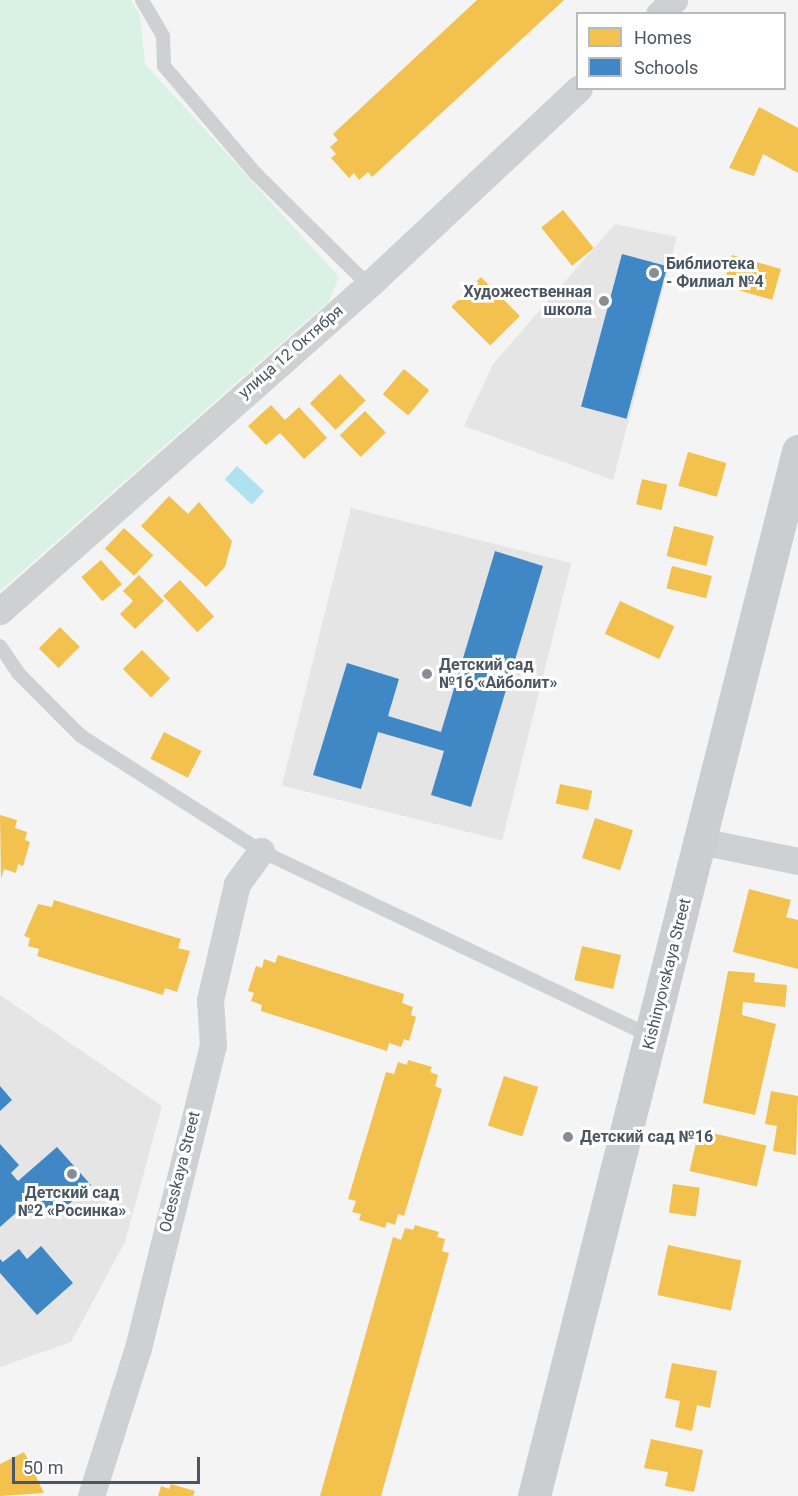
<!DOCTYPE html>
<html>
<head>
<meta charset="utf-8">
<style>
  body { margin:0 }
  #map { position:relative; width:798px; height:1496px; overflow:hidden; background:#f4f4f4; font-family:Roboto,sans-serif }
  div>[style] { position:absolute }
  [style*='--x'] { left:calc(var(--x)*1px); top:calc(var(--y)*1px); width:calc(var(--w)*1px); rotate:calc(var(--a)*1deg) }
  .education>* { inset:0; background:#e6e5e6; transform-origin:0 0 }
  .green>* { inset:0; background:#d9f2e3 }
  .water>* { inset:0; background:#aee2f0; transform-origin:0 0 }
  .homes>* { inset:0; background:#f2c14e; transform-origin:0 0 }
  .schools>* { inset:0; background:#3f88c5; transform-origin:0 0 }
  .lane>* { height:14px; margin:-7px; padding:0 7px; transform-origin:7px; border-radius:7px; background:#ced0d2 }
  .street>* { height:27px; margin:-13.5px; padding:0 13.5px; transform-origin:13.5px; border-radius:13.5px; background:#ced0d2 }
  .primary>* { height:33px; margin:-16.5px; padding:0 16.5px; transform-origin:16.5px; border-radius:16.5px; background:#caced1 }
  .dots>* { width:16px; height:16px; translate:-50% -50%; box-sizing:border-box; border:3px solid #fff; border-radius:50% }
  span { translate:-50% -50%; white-space:nowrap; text-align:center; line-height:1.15; -webkit-text-stroke:6px #fff; paint-order:stroke }
  .poi-label { font-size:16px; color:#4a5661; font-weight:700 }
  .left { translate:0 -50%; text-align:left }
  .right { translate:-100% -50%; text-align:right }
  .street-label { font-size:16px; color:#4a5661 }
  .legend { position:absolute; left:576px; top:12px; width:210px; height:78px; box-sizing:border-box; background:#fff; border:2px solid #b7bbc0; margin:0; padding:8px 10px; list-style:none; font-size:18px; color:#4a5661 }
  .legend li { display:flex; align-items:center; gap:12px; height:30px }
  .legend b { width:30px; border:2px solid #b7bbc0 }
  .scale { position:absolute; left:12px; top:1457px; width:188px; height:27px; box-sizing:border-box; border:3px solid #4a5661; border-top:0; padding-left:8px; font-size:18px; line-height:21px; white-space:nowrap; color:#4a5661; -webkit-text-stroke:4px #fff; paint-order:stroke }
</style>
</head>
<body>
<div id="map">
  <div class="education">
    <i style="clip-path:polygon(615px 224px,677px 237px,613px 480px,464px 426px,493px 364px)"></i>
    <i style="left:351px;top:508px;width:227px;height:286px;rotate:14deg"></i>
    <i style="clip-path:polygon(0 995px,162px 1106px,125px 1242px,71px 1342px,0 1367px)"></i>
  </div>
  <div class="green">
    <i style="clip-path:polygon(0 0,131px 0,140px 15px,145px 64px,339px 277px,329px 301px,0 591px)"></i>
  </div>
  <div class="water">
    <i style="left:237px;top:466px;width:37px;height:18px;rotate:43deg"></i>
  </div>
  <div class="homes">
    <i style="clip-path:polygon(477px 0,564px 0,372px 177px,368px 172px,359px 180px,354px 173px,349px 178px,331px 158px,336px 154px,330px 147px,338px 140px,333px 134px)"></i>
    <i style="clip-path:polygon(759px 107px,798px 128px,798px 173px,763px 154px,754px 176px,729px 168px)"></i>
    <i style="left:563px;top:210px;width:49px;height:28px;rotate:51deg"></i>
    <i style="left:732px;top:255px;width:51px;height:32px;rotate:16deg"></i>
    <i style="left:481px;top:277px;width:55px;height:42px;rotate:45deg"></i>
    <i style="left:404px;top:369px;width:33px;height:33px;rotate:40deg"></i>
    <i style="left:340px;top:374px;width:37px;height:42px;rotate:46deg"></i>
    <i style="clip-path:polygon(271px 405px,285px 420px,299px 407px,327px 438px,304px 459px,280px 433px,266px 445px,248px 426px)"></i>
    <i style="left:365px;top:411px;width:30px;height:35px;rotate:46deg"></i>
    <i style="left:688px;top:452px;width:40px;height:35px;rotate:16deg"></i>
    <i style="left:642px;top:479px;width:26px;height:26px;rotate:13deg"></i>
    <i style="clip-path:polygon(169px 496px,188px 514px,199px 502px,232px 541px,225px 567px,206px 587px,141px 526px)"></i>
    <i style="left:674px;top:526px;width:41px;height:31px;rotate:14deg"></i>
    <i style="left:124px;top:528px;width:40px;height:28px;rotate:43deg"></i>
    <i style="left:101px;top:560px;width:32px;height:26px;rotate:49deg"></i>
    <i style="left:672px;top:566px;width:41px;height:23px;rotate:14deg"></i>
    <i style="clip-path:polygon(139px 575px,164px 601px,135px 629px,120px 614px,133px 601px,123px 591px)"></i>
    <i style="left:180px;top:580px;width:50px;height:23px;rotate:47deg"></i>
    <i style="left:620px;top:601px;width:60px;height:36px;rotate:25deg"></i>
    <i style="left:60px;top:627px;width:28px;height:30px;rotate:45deg"></i>
    <i style="left:142px;top:650px;width:40px;height:27px;rotate:45deg"></i>
    <i style="left:164px;top:732px;width:42px;height:30px;rotate:27deg"></i>
    <i style="left:560px;top:784px;width:33px;height:20px;rotate:12deg"></i>
    <i style="clip-path:polygon(0 815px,17px 820px,15px 828px,27px 832px,25px 840px,30px 842px,23px 866px,18px 864px,16px 873px,4px 869px,1px 879px)"></i>
    <i style="left:595px;top:818px;width:40px;height:42px;rotate:18deg"></i>
    <i style="clip-path:polygon(749px 889px,791px 900px,786px 917px,798px 920px,798px 969px,733px 952px)"></i>
    <i style="clip-path:polygon(54px 900px,181px 939px,178px 948px,190px 951px,177px 992px,165px 988px,163px 995px,37px 956px,39px 949px,28px 946px,30px 938px,24px 936px,38px 904px,52px 907px)"></i>
    <i style="left:582px;top:946px;width:40px;height:35px;rotate:13deg"></i>
    <i style="clip-path:polygon(278px 955px,404px 994px,402px 1003px,413px 1007px,411px 1015px,416px 1017px,409px 1041px,404px 1039px,401px 1047px,389px 1043px,387px 1051px,261px 1011px,262px 1005px,251px 1001px,254px 993px,248px 991px,256px 966px,262px 968px,264px 959px,275px 963px)"></i>
    <i style="clip-path:polygon(728px 971px,755px 973px,754px 982px,787px 985px,785px 1007px,743px 1002px,742px 1015px,776px 1024px,755px 1115px,703px 1103px)"></i>
    <i style="clip-path:polygon(408px 1060px,432px 1067px,430px 1072px,438px 1075px,435px 1086px,442px 1089px,404px 1216px,398px 1214px,395px 1225px,387px 1222px,385px 1228px,359px 1220px,361px 1214px,352px 1212px,356px 1201px,348px 1199px,386px 1072px,394px 1074px,398px 1062px,407px 1065px)"></i>
    <i style="left:504px;top:1076px;width:36px;height:52px;rotate:18deg"></i>
    <i style="clip-path:polygon(771px 1091px,798px 1096px,796px 1155px,773px 1151px,777px 1126px,765px 1124px)"></i>
    <i style="left:699px;top:1130px;width:69px;height:42px;rotate:13deg"></i>
    <i style="left:673px;top:1184px;width:27px;height:29px;rotate:8deg"></i>
    <i style="clip-path:polygon(415px 1225px,439px 1232px,437px 1237px,445px 1239px,442px 1251px,449px 1253px,381px 1496px,320px 1496px,393px 1237px,401px 1240px,405px 1228px,413px 1230px)"></i>
    <i style="left:668px;top:1245px;width:75px;height:51px;rotate:12deg"></i>
    <i style="clip-path:polygon(672px 1363px,717px 1371px,710px 1408px,697px 1405px,692px 1431px,675px 1427px,680px 1401px,665px 1398px)"></i>
    <i style="clip-path:polygon(651px 1439px,703px 1450px,694px 1492px,665px 1486px,668px 1472px,644px 1468px)"></i>
    <i style="clip-path:polygon(24px 1452px,44px 1493px,0 1496px,0 1464px)"></i>
    <i style="clip-path:polygon(171px 1484px,195px 1491px,193px 1496px,158px 1496px,161px 1486px,169px 1489px)"></i>
  </div>
  <div class="schools">
    <i style="left:622px;top:254px;width:47px;height:158px;rotate:15deg"></i>
    <i style="clip-path:polygon(495px 551px,543px 566px,471px 807px,431px 795px,444px 751px,378px 732px,361px 789px,313px 775px,347px 663px,399px 679px,388px 716px,441px 732px)"></i>
    <i style="clip-path:polygon(0 1086px,12px 1100px,0 1111px)"></i>
    <i style="clip-path:polygon(0 1144px,19px 1165px,11px 1173px,18px 1181px,57px 1147px,91px 1185px,54px 1217px,35px 1196px,0 1227px)"></i>
    <i style="clip-path:polygon(41px 1246px,73px 1283px,37px 1315px,0 1273px,0 1259px,3px 1262px,19px 1249px,27px 1259px)"></i>
  </div>
  <div class="lane">
    <i style="--x:142;--y:0;--w:42;--a:59.7"></i>
    <i style="--x:163;--y:36;--w:30;--a:88"></i>
    <i style="--x:164;--y:66;--w:140;--a:49.6"></i>
    <i style="--x:255;--y:173;--w:159;--a:44.7"></i>
    <i style="--x:0;--y:646;--w:32;--a:56"></i>
    <i style="--x:18;--y:673;--w:89;--a:45"></i>
    <i style="--x:81;--y:736;--w:214;--a:32.6"></i>
    <i style="--x:261;--y:851;--w:431;--a:25.4"></i>
  </div>
  <div class="street">
    <i style="--x:659;--y:14;--w:21;--a:-43"></i>
    <i style="--x:0;--y:611;--w:498;--a:-41.5"></i>
    <i style="--x:373;--y:281;--w:282;--a:-43.1"></i>
    <i style="--x:700;--y:841;--w:100;--a:11.5"></i>
    <i style="--x:91;--y:1496;--w:155;--a:-72.4"></i>
    <i style="--x:138;--y:1348;--w:311;--a:-76.1"></i>
    <i style="--x:213;--y:1046;--w:46;--a:-93.7"></i>
    <i style="--x:210;--y:1000;--w:119;--a:-76.9"></i>
    <i style="--x:237;--y:884;--w:41;--a:-54"></i>
  </div>
  <div class="primary">
    <i style="--x:534;--y:1496;--w:1078;--a:-75.82"></i>
  </div>
  <div class="dots">
    <i style="left:654px;top:273px;background:#868d94"></i>
    <i style="left:604px;top:301px;background:#868d94"></i>
    <i style="left:427px;top:674px;background:#868d94"></i>
    <i style="left:568px;top:1137px;background:#868d94"></i>
    <i style="left:72px;top:1174px;background:#868d94"></i>
  </div>
  <div class="poi-label">
    <span class="left" style="left:666px;top:273px">Библиотека<br>- Филиал №4</span>
    <span class="right" style="left:592px;top:301px">Художественная<br>школа</span>
    <span class="left" style="left:439px;top:674px">Детский сад<br>№16 «Айболит»</span>
    <span class="left" style="left:580px;top:1137px">Детский сад №16</span>
    <span style="left:72px;top:1202px">Детский сад<br>№2 «Росинка»</span>
  </div>
  <div class="street-label">
    <span style="left:291px;top:352px;rotate:-41deg">улица 12 Октября</span>
    <span style="left:667px;top:974px;rotate:-76deg">Kishinyovskaya Street</span>
    <span style="left:180px;top:1172px;rotate:-76deg">Odesskaya Street</span>
  </div>
  <ul class="legend">
  <li><b style="height:16px;background:#f2c14e"></b>Homes</li>
  <li><b style="height:16px;background:#3f88c5"></b>Schools</li>
  </ul>
  <div class="scale">50 m</div>
</div>
</body>
</html>
